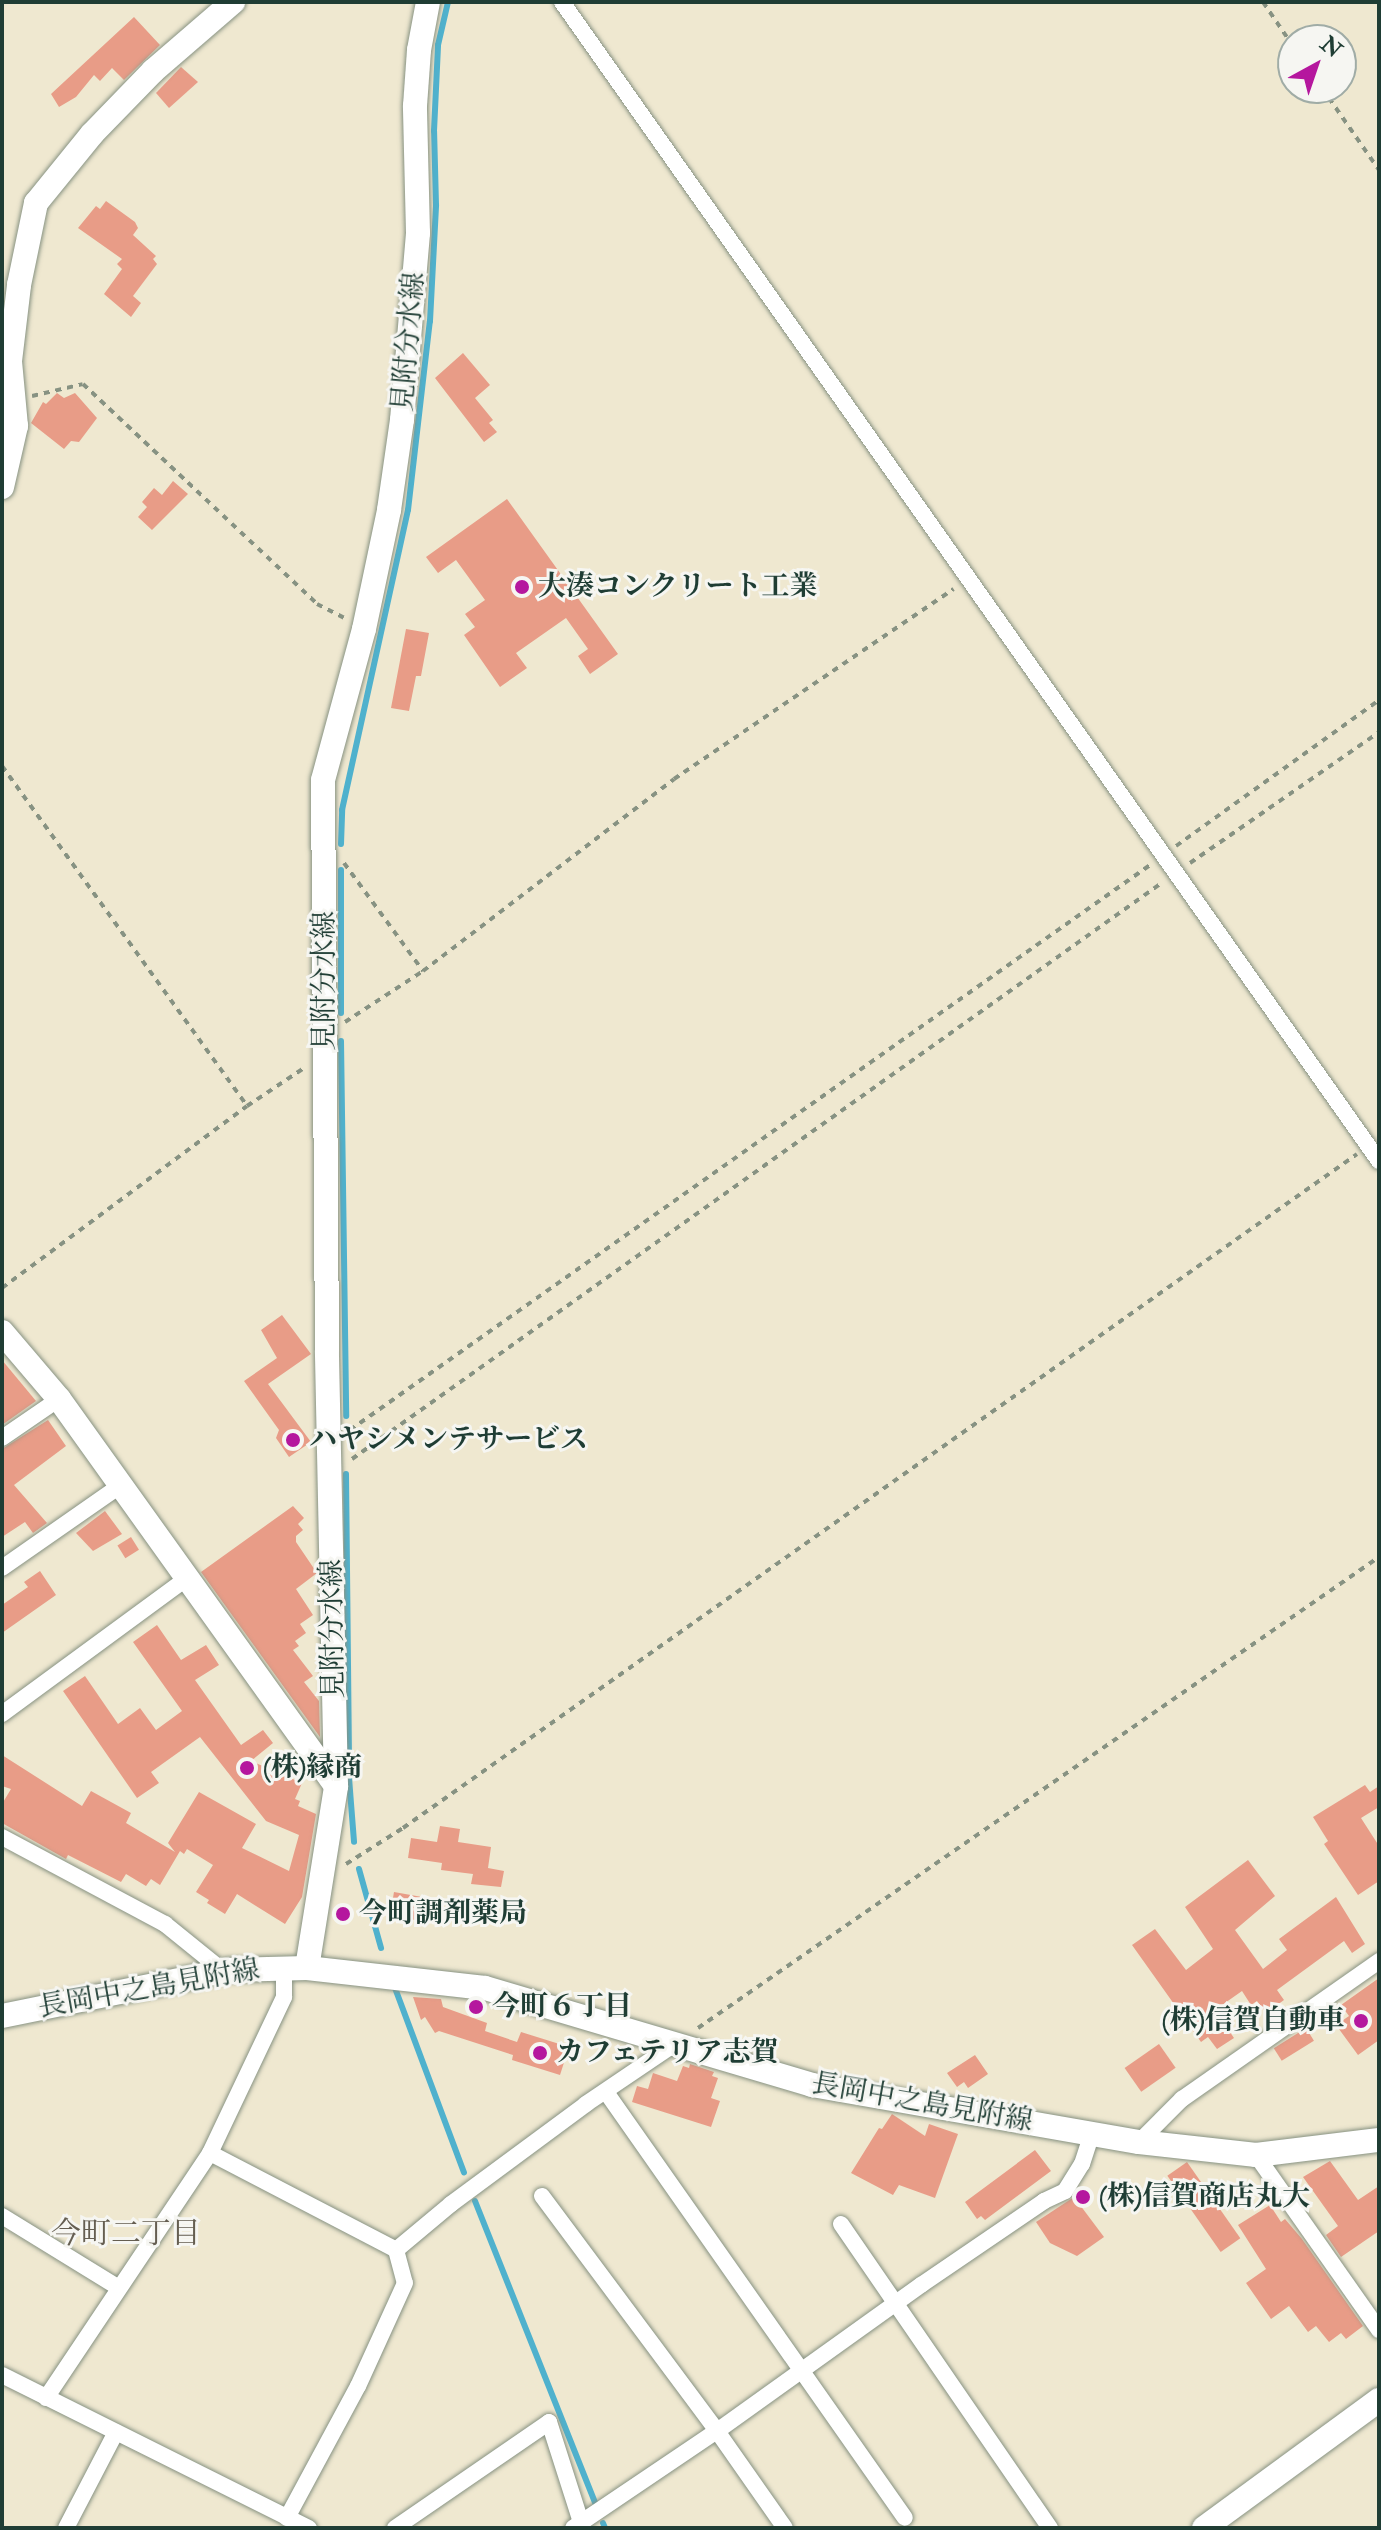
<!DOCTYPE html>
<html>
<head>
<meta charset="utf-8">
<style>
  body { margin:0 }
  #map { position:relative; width:1381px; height:2530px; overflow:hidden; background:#efe8d0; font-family:"IM FELL Double Pica","Noto Serif JP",serif }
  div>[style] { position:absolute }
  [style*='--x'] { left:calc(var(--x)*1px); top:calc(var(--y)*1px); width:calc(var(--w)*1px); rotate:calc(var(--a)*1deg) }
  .stream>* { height:6px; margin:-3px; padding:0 3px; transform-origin:3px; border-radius:3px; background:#4fb1cd }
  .building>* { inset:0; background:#e89c87; transform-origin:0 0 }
  .path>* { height:4px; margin-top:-2px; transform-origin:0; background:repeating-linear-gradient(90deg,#879282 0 6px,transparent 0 12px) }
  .roads { filter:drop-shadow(0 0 2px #879282) drop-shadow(0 0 2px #879282) }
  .street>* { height:16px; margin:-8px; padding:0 8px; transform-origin:8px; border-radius:8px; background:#fff }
  .secondary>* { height:24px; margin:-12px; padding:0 12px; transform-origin:12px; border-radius:12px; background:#fff }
  .dots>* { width:22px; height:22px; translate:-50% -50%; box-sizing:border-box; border:4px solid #f6f6f2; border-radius:50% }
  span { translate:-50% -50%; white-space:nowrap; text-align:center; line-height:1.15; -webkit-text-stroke:6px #f6f6f2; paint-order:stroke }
  .street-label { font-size:28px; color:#1f3d34 }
  .poi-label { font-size:28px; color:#1f3d34; font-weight:700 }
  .left { translate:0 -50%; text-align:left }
  .right { translate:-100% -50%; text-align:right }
  .neighbourhood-label { font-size:30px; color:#655e51 }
  .frame { position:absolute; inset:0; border:4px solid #1f3d34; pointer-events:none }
  .north { position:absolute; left:1277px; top:24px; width:80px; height:80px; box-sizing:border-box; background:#f6f6f2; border:2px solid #a0aca6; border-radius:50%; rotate:40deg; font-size:22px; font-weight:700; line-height:32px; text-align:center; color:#1f3d34 }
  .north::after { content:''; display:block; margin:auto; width:28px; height:36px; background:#b5179e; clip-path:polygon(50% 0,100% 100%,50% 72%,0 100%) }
</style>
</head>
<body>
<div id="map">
  <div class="stream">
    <i style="--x:341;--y:844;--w:34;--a:-88"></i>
    <i style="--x:342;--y:810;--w:307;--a:-77.6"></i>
    <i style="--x:408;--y:510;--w:190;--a:-83.4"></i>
    <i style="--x:430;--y:321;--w:116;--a:-87"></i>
    <i style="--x:436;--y:205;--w:74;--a:-91.5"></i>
    <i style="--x:434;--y:131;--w:86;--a:-87.3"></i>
    <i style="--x:438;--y:45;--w:44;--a:-76.9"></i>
    <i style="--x:341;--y:1013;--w:143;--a:-90"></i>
    <i style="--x:341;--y:1041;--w:375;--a:89.2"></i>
    <i style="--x:346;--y:1474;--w:304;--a:89.4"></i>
    <i style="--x:349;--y:1778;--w:64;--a:85.5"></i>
    <i style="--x:359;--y:1869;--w:82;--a:74.4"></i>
    <i style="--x:395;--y:1988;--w:197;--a:69.5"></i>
    <i style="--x:475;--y:2201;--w:325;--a:68.3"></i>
    <i style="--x:603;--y:2523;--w:5;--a:68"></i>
  </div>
  <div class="building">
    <i style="clip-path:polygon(134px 17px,160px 45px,124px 80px,112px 68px,100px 81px,94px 75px,76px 97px,59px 107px,51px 94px)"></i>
    <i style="clip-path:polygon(181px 67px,198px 82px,169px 108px,156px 93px)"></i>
    <i style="clip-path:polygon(106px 201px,135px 222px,138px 228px,133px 235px,156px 256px,153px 259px,157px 264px,133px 296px,141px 303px,131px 317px,104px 294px,122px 269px,117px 264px,122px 259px,78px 228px,96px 206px,100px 209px)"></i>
    <i style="clip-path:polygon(463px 353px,490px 385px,475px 398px,493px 420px,489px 423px,497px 432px,484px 442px,435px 378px)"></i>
    <i style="clip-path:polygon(57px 393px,64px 398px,75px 393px,97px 418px,79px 442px,71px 441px,64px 449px,31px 423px,43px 402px,46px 404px)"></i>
    <i style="clip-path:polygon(173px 481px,188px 494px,152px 530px,138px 517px,147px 507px,142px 502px,154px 488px,162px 495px)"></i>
    <i style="clip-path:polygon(507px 499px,618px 654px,590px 674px,578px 656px,588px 649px,566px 618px,516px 653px,527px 668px,500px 687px,464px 635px,475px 627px,465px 614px,485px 600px,456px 560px,438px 573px,426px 557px)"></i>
    <i style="clip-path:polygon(406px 629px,429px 633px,421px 676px,416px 676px,409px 711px,391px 708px)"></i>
    <i style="clip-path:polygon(282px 1315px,311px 1354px,268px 1384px,311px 1442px,289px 1457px,276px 1438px,279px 1430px,244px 1381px,277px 1358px,261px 1330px)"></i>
    <i style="clip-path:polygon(2px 1360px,36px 1401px,2px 1425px)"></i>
    <i style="clip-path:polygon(48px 1420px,66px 1446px,14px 1485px,47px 1523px,33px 1533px,25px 1522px,2px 1537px,2px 1449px)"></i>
    <i style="clip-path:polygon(293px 1506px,304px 1518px,298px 1524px,303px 1530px,296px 1536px,296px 1542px,317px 1573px,296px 1589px,313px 1615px,300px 1624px,306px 1633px,295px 1641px,299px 1646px,293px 1650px,313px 1676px,304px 1682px,319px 1701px,320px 1737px,201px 1572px)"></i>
    <i style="clip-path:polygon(105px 1511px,122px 1534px,93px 1551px,76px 1533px)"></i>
    <i style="left:131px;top:1537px;width:15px;height:16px;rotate:58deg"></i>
    <i style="clip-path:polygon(40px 1571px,56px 1595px,2px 1633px,2px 1605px,28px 1587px,24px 1582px)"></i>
    <i style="clip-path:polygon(157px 1625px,181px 1660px,206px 1645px,219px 1665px,195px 1680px,241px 1745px,263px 1730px,273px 1743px,251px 1761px,302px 1783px,295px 1799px,300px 1801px,298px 1806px,316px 1814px,302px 1897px,285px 1924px,237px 1894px,225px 1914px,207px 1903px,209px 1900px,196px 1892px,213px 1865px,187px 1849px,184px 1854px,180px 1851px,160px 1885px,151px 1879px,146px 1886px,126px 1874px,121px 1882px,68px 1855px,66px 1859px,2px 1823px,2px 1804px,11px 1789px,2px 1786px,2px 1755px,82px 1806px,91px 1791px,131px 1813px,126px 1823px,175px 1852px,168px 1843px,199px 1792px,256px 1824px,242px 1848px,289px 1871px,299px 1835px,266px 1821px,200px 1737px,151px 1772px,159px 1783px,137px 1798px,63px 1691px,85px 1676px,118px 1724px,140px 1708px,156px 1730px,182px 1711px,133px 1642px)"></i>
    <i style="clip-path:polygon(1365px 1785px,1370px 1792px,1379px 1786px,1379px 1807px,1361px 1818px,1379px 1846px,1379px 1881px,1358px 1895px,1324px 1844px,1328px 1841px,1313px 1817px)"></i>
    <i style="clip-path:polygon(440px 1826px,460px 1829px,458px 1842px,491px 1847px,488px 1868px,504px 1871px,501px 1887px,471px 1884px,473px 1874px,441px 1870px,442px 1863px,408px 1858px,411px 1838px,437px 1842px)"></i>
    <i style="clip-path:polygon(1248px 1860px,1275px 1896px,1235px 1930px,1263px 1969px,1287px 1950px,1279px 1939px,1336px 1897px,1365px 1944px,1352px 1953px,1344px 1941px,1277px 1990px,1284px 2000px,1266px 2013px,1257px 2001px,1251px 2005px,1242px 1991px,1215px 2010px,1234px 2038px,1217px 2049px,1208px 2037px,1201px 2042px,1132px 1945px,1155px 1929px,1186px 1970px,1213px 1949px,1185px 1907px)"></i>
    <i style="left:394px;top:1892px;width:27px;height:24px;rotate:10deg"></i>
    <i style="clip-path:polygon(1379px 1978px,1379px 2040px,1358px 2055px,1336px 2025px,1349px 2016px,1341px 2005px)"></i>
    <i style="clip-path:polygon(413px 1997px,441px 1999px,443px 2007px,487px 2023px,485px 2031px,517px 2042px,521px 2032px,569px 2047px,560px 2075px,512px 2060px,513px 2055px,439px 2031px,435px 2033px,425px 2017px,421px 2020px)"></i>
    <i style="left:1306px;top:2028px;width:15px;height:38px;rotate:58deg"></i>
    <i style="left:1159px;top:2044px;width:29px;height:42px;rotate:55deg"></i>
    <i style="clip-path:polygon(975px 2055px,988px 2074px,968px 2088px,964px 2082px,957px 2087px,947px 2073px)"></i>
    <i style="clip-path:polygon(690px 2064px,714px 2072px,712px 2076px,718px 2078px,711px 2098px,720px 2101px,711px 2127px,632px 2102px,637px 2086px,648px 2089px,653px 2073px,677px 2081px,683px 2066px,689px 2068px)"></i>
    <i style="clip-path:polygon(892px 2114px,925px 2136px,929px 2124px,958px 2134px,935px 2198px,899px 2185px,893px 2195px,851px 2173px,879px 2128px,882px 2129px)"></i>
    <i style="clip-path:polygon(1035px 2150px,1051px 2171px,985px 2220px,981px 2216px,977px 2219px,965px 2202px)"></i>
    <i style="clip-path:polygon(1330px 2161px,1358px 2200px,1379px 2186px,1379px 2231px,1341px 2257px,1326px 2235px,1338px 2226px,1303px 2177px)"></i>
    <i style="left:1187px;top:2162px;width:93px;height:24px;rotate:55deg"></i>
    <i style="clip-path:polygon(1074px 2197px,1104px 2237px,1077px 2256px,1050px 2243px,1036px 2222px)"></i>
    <i style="clip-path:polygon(1270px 2205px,1281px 2222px,1285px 2219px,1302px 2239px,1363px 2326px,1346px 2339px,1341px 2333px,1329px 2342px,1316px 2326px,1308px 2332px,1289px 2306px,1271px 2319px,1246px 2283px,1266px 2269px,1238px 2225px)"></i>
  </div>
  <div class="path">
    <i style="--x:1263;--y:2;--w:53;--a:55.7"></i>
    <i style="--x:1322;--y:88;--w:100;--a:55.2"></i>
    <i style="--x:32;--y:396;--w:52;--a:-13.2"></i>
    <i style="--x:83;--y:384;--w:321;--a:43.2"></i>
    <i style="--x:317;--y:604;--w:30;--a:27"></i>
    <i style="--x:2;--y:766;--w:419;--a:54.2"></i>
    <i style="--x:1176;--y:846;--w:250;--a:-35.7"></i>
    <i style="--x:344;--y:863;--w:134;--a:53.8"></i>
    <i style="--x:1190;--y:863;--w:230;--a:-34.7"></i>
    <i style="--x:345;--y:1022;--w:93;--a:-33.2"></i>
    <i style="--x:423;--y:971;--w:316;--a:-37.4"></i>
    <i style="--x:674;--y:779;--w:338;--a:-34.2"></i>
    <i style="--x:2;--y:1288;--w:305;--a:-36.6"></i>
    <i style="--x:247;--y:1106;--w:69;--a:-33.7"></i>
    <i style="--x:350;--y:1430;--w:979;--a:-35.23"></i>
    <i style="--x:352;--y:1459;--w:995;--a:-35.43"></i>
    <i style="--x:346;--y:1864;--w:67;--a:-32.3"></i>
    <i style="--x:403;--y:1828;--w:1168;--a:-35.24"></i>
    <i style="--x:698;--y:2028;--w:828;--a:-34.67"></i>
  </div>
  <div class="roads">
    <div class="street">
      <i style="--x:562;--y:2;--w:1418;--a:54.82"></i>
      <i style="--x:2;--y:1438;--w:69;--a:-34.4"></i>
      <i style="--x:2;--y:1568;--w:141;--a:-34.9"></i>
      <i style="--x:2;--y:1714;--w:230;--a:-36.3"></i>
      <i style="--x:2;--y:1837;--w:185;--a:28.1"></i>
      <i style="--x:165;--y:1924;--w:75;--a:39"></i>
      <i style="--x:606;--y:2092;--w:520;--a:54.94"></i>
      <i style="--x:1139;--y:2142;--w:61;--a:-45"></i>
      <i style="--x:1182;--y:2099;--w:241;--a:-35"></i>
      <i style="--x:210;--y:2153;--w:210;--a:27.5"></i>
      <i style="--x:396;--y:2250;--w:34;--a:75"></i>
      <i style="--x:405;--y:2283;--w:113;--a:114.5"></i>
      <i style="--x:358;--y:2386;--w:150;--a:118.3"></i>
      <i style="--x:1256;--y:2155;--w:214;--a:54.9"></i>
      <i style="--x:542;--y:2196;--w:293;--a:53.3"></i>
      <i style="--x:717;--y:2431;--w:118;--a:55"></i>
      <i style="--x:2;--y:2216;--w:137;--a:31.6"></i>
      <i style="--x:841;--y:2224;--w:369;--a:55.5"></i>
      <i style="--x:396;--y:2250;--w:72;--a:-39.9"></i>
      <i style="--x:451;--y:2204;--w:168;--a:-36.5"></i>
      <i style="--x:586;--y:2104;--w:109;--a:-34.1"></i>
      <i style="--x:2;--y:2375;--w:343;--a:26.5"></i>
      <i style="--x:46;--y:2398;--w:295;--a:-56.2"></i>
      <i style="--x:210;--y:2153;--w:173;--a:-64.6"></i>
      <i style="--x:284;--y:1997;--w:30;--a:-90"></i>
      <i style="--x:66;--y:2528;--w:108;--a:-62.5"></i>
      <i style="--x:395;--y:2528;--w:187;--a:-34.5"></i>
      <i style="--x:549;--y:2422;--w:105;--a:72.3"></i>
      <i style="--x:573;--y:2528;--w:174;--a:-34"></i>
      <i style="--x:717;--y:2431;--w:251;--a:-35.6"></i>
      <i style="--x:921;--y:2285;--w:149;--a:-34.3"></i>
      <i style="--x:1044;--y:2201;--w:23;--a:-25"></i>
      <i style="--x:1065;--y:2191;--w:32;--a:-58"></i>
      <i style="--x:1082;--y:2164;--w:33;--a:-72"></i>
    </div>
    <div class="secondary">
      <i style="--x:2;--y:487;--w:63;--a:-77.1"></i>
      <i style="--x:16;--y:426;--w:65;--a:-95.3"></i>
      <i style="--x:10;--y:361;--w:77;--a:-83.2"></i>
      <i style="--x:19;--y:285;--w:84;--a:-78.3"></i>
      <i style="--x:36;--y:203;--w:89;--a:-50.9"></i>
      <i style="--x:92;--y:134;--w:88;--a:-45.9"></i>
      <i style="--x:153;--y:71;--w:106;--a:-40.8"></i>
      <i style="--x:2;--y:1332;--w:88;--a:49.6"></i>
      <i style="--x:59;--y:1399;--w:476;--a:54.4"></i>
      <i style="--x:307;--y:1968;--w:184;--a:-80.9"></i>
      <i style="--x:336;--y:1786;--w:435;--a:-91.2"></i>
      <i style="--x:327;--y:1351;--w:571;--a:-90.4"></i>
      <i style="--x:323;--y:780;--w:156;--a:-74.8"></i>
      <i style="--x:364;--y:629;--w:122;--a:-78.1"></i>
      <i style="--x:389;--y:510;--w:91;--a:-81.8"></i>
      <i style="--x:402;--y:420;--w:188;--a:-85.1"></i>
      <i style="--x:418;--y:233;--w:127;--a:-91.4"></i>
      <i style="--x:415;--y:106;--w:56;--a:-85.9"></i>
      <i style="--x:419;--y:50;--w:49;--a:-79.4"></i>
      <i style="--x:2;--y:2016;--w:232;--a:-11.5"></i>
      <i style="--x:229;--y:1970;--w:78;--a:-1.5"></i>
      <i style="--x:307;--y:1968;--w:179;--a:6.4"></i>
      <i style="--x:485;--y:1988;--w:341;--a:16.5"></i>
      <i style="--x:812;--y:2085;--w:332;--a:9.9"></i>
      <i style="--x:1139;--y:2142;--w:118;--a:6.3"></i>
      <i style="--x:1256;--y:2155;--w:124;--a:-7"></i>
      <i style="--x:1204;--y:2528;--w:217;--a:-36.2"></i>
    </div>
  </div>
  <div class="dots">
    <i style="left:522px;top:587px;background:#b5179e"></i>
    <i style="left:293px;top:1440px;background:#b5179e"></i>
    <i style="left:247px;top:1768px;background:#b5179e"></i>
    <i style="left:343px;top:1914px;background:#b5179e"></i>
    <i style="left:476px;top:2007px;background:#b5179e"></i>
    <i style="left:1361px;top:2021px;background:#b5179e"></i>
    <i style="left:540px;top:2053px;background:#b5179e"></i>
    <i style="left:1083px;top:2197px;background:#b5179e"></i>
  </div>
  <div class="street-label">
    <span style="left:409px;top:342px;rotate:-85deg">見附分水線</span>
    <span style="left:325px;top:981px;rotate:-90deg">見附分水線</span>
    <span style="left:333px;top:1629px;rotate:-91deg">見附分水線</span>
    <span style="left:149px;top:1989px;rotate:-10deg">長岡中之島見附線</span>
    <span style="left:922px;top:2103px;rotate:10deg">長岡中之島見附線</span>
  </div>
  <div class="poi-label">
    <span class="left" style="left:538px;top:587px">大湊コンクリート工業</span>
    <span class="left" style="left:309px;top:1440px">ハヤシメンテサービス</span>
    <span class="left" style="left:263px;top:1768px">(株)縁商</span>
    <span class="left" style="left:359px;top:1914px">今町調剤薬局</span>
    <span class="left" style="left:492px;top:2007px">今町６丁目</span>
    <span class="right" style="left:1345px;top:2021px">(株)信賀自動車</span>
    <span class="left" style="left:556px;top:2053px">カフェテリア志賀</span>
    <span class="left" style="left:1099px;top:2197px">(株)信賀商店丸大</span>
  </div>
  <div class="neighbourhood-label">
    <span style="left:126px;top:2234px">今町二丁目</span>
  </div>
  <div class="frame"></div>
  <div class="north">N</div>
</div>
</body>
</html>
